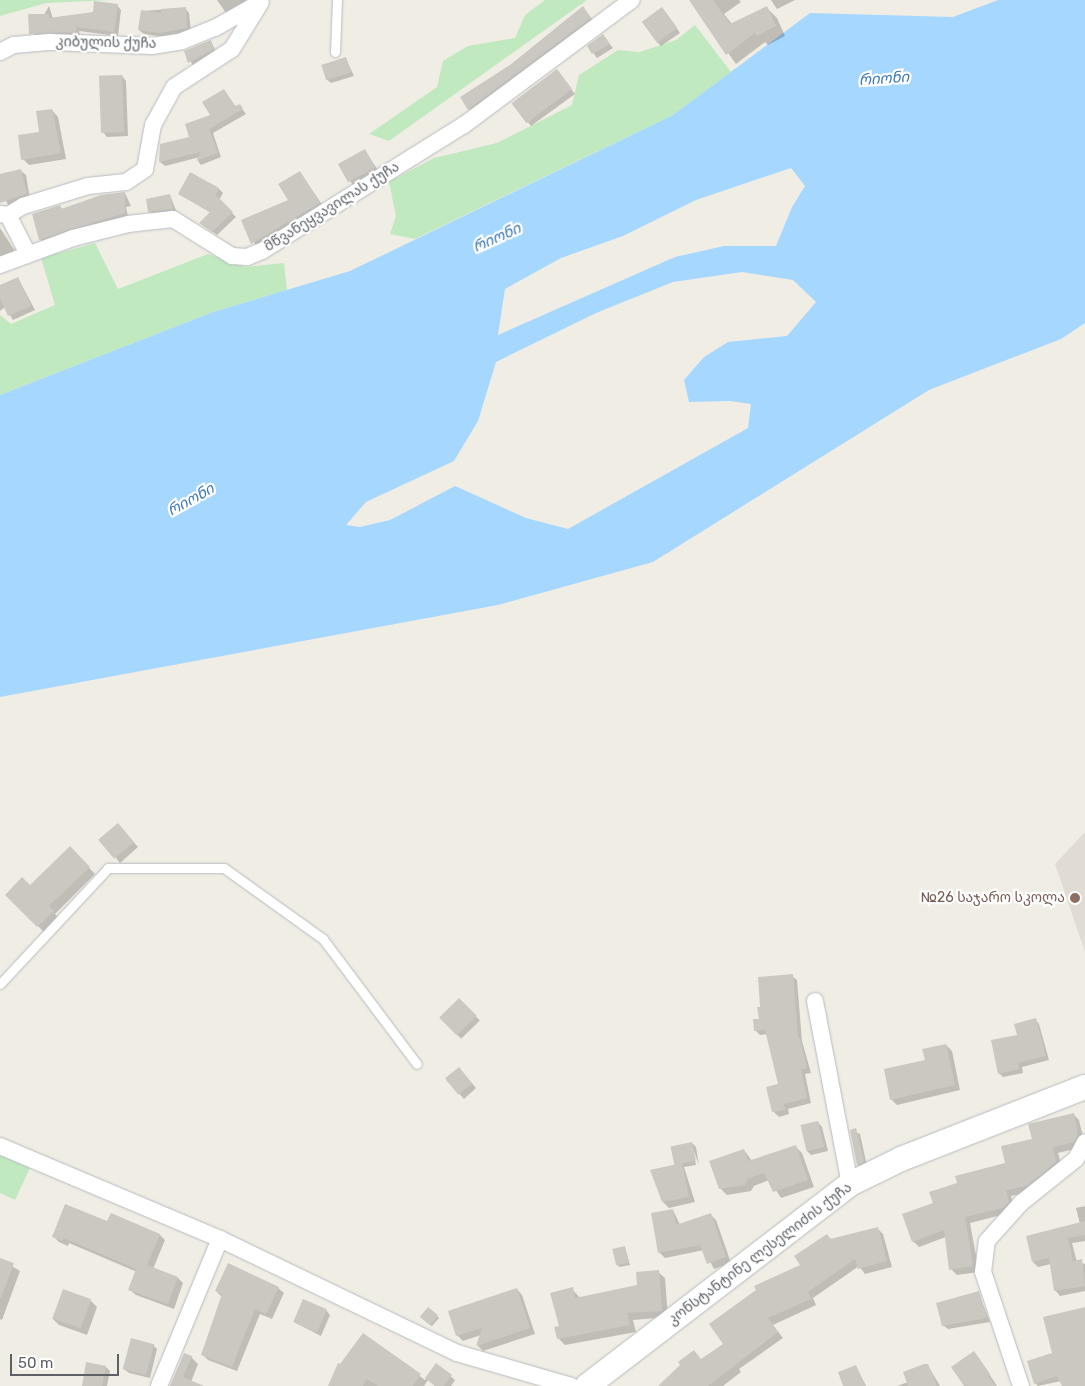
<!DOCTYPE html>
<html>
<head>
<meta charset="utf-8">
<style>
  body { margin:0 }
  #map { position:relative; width:1085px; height:1386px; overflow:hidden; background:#f0ede5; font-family:Rubik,"Noto Sans Georgian",sans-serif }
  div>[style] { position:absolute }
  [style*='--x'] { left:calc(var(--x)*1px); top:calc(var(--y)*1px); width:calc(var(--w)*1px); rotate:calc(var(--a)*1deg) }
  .education>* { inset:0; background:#e0dcd3 }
  .green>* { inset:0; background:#c0e9c0 }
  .water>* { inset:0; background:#a6d8ff }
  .shadow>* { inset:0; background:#0003; transform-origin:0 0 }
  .building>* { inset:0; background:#cbc8c2; transform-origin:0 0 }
  .roads { filter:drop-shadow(0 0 1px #b7bbbf) drop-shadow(0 0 1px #b7bbbf) }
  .lane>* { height:9px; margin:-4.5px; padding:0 4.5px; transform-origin:4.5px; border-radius:4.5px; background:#fff }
  .street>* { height:16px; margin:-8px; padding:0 8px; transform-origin:8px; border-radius:8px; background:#fff }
  .secondary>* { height:24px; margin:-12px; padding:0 12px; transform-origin:12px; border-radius:12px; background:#fff }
  .dots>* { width:14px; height:14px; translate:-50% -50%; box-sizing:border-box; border:2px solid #fff; border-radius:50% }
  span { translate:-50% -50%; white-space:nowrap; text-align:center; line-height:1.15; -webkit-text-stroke:4.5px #fff; paint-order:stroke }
  .street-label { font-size:14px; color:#5d6166 }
  .education-label { font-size:14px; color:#785e54 }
  .right { translate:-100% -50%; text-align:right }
  .water-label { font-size:15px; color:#3c78b8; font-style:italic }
  .scale { position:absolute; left:10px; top:1354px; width:109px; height:22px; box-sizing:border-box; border:2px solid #5d6166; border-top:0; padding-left:6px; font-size:15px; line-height:18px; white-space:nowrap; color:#5d6166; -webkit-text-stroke:4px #fff; paint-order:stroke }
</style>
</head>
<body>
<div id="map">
  <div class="education">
    <i style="clip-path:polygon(1085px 832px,1085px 952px,1055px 864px)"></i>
  </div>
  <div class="green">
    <i style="clip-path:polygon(0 0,111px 0,46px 3px,0 16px)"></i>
    <i style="clip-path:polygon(545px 0,587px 0,389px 141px,369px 134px,437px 87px,443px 61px,468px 46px,515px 38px,525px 15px)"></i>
    <i style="clip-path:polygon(695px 25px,731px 72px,673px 115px,415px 239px,390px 234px,396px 216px,389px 182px,434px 158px,497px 143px,572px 105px,579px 75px,618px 50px,640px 52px,676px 40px)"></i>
    <i style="clip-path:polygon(95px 243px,118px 289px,208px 254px,245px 267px,284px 263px,287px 290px,213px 312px,0 395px,0 315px,11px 324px,55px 305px,41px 258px)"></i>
    <i style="clip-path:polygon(0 1155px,30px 1168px,15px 1200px,0 1193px)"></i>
  </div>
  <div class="water">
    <i style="clip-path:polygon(evenodd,998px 0,1085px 0,1085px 323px,1061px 339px,929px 390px,653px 562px,498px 605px,0 697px,0 395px,213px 312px,350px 271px,673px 115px,810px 13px,953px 17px,998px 0,791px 168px,805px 186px,792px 207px,776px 246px,724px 246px,675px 257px,498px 335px,505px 289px,561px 258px,623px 236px,696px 200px,791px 168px,998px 0,742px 272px,793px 280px,816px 302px,787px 336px,728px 342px,704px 357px,684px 380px,689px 402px,730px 401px,751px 404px,748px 428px,568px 529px,526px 518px,455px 486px,390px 520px,360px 527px,346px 525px,366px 502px,454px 461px,478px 421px,496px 362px,596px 313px,673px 282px,742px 272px)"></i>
  </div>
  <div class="shadow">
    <i style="clip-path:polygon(217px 0,258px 0,228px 16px)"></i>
    <i style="clip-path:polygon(690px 0,739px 0,741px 2px,724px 14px,732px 24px,767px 8px,777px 18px,785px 36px,768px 45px,765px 42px,736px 64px)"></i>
    <i style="clip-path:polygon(771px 0,795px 0,777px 9px)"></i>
    <i style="clip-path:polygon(117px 5px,121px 10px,118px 36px,79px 31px,80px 35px,38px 37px,34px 33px,49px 6px,53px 19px,94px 13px)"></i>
    <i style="clip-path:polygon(185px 8px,189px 13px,191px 32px,164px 37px,144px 34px,139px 30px,142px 11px)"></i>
    <i style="clip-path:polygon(583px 8px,598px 26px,477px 117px,469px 109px,510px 66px)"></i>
    <i style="clip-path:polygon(666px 13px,680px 33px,661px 46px,657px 42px)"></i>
    <i style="clip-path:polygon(603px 36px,613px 48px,597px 58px,588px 46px)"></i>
    <i style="clip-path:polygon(211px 42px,217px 53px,193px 66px,186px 51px)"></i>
    <i style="clip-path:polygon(346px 59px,354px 76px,331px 83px,326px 79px)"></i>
    <i style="clip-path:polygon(556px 70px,575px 94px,531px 126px,515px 106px)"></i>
    <i style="clip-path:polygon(122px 76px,126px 81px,128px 136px,107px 137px,103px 132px)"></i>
    <i style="clip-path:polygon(224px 90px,236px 107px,240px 106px,246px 114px,213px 133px,221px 157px,201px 165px,198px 161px,200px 157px,165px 166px,160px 162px,191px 138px,212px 116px)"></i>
    <i style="clip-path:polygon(52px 110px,58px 117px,66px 159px,29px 165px,23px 159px)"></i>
    <i style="left:365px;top:151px;width:25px;height:29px;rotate:56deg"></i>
    <i style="clip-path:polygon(21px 171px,26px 175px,30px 199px,9px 206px,0 191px,0 176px)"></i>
    <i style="clip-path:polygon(300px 172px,325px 209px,258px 249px,242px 221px,290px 200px)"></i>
    <i style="clip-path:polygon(191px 173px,219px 189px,223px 193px,219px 200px,236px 217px,217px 235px,201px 223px,211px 213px,179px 194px)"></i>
    <i style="clip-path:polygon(125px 193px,131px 206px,126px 207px,128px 217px,44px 244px,40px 239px,60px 206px,63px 210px)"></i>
    <i style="clip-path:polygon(170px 195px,177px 213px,154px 215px,149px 211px)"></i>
    <i style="clip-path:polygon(0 228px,17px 254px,0 264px)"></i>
    <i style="clip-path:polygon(18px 278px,35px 310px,13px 320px,5px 307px,0 311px,0 286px)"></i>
    <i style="clip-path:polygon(122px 829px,138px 847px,120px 863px,116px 858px)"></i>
    <i style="clip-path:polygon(70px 848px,95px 874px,55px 914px,59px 919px,45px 933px,7px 895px,30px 887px)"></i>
    <i style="clip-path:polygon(792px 976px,797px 980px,802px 1041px,811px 1073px,805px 1074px,811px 1103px,788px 1109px,789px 1114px,779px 1117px,774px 1112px,768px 1088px,779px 1085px,768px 1034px,760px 1035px,755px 1030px)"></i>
    <i style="left:459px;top:999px;width:30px;height:26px;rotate:46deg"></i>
    <i style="clip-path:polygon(1035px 1019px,1039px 1024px,1049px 1060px,1022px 1067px,1023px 1073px,1003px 1077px,999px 1073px,1018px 1036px)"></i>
    <i style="clip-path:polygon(946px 1045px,952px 1051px,960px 1090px,897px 1105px,891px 1099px)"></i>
    <i style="clip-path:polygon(463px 1073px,476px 1088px,464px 1099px,446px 1080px)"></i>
    <i style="clip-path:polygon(1073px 1114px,1079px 1120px,1084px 1141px,1079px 1148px,1058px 1153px,1062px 1168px,1033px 1191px,1011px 1196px,1014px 1208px,1009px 1213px,970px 1223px,979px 1272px,957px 1275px,951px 1269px,946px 1237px,919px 1247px,913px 1241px,935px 1204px,958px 1183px,1006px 1164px,1033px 1140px)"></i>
    <i style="clip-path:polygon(818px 1122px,822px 1127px,828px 1151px,811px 1155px,807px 1151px)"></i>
    <i style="clip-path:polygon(851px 1130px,860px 1134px,867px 1166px,862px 1169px,858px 1165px)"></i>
    <i style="clip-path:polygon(692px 1143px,696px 1147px,699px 1165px,692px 1146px,696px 1165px,684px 1167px,695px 1202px,669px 1208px,663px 1202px)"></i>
    <i style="clip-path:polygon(795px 1146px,802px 1153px,814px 1187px,781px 1198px,769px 1180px,754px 1186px,751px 1191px,727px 1195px,720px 1188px,744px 1150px,752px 1161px)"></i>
    <i style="clip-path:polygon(1085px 1206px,1085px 1241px,1072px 1243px,1077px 1262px,1085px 1264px,1085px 1291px,1060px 1296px,1055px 1290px,1051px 1264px,1038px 1267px,1033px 1262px,1080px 1224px,1076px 1208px)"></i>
    <i style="clip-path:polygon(673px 1210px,680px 1225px,710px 1214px,716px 1220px,731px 1263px,714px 1269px,704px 1250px,665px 1258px,659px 1252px)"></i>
    <i style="clip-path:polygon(877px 1228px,883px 1234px,892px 1267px,865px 1274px,859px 1266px,813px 1298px,816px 1305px,773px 1325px,783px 1338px,739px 1369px,741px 1372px,723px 1386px,659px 1386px,725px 1345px,802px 1266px,827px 1235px,832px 1240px)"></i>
    <i style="clip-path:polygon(160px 1235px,165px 1240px,153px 1269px,178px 1278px,183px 1283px,174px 1309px,136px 1295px,130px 1290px,137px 1272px,69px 1243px,68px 1246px,59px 1242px,54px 1237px)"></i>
    <i style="clip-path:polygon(625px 1248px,630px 1265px,620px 1267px,618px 1266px)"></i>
    <i style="clip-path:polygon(0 1259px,20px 1271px,2px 1320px,0 1319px)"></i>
    <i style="clip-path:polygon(658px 1272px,665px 1278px,668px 1317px,633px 1320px,636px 1332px,565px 1345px,558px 1338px,572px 1289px,580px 1298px,638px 1286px)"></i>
    <i style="clip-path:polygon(278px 1288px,284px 1293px,272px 1319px,260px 1314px,237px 1371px,208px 1360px,202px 1354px,222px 1297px,216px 1291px)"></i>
    <i style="clip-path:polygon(517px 1289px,522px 1295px,535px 1334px,483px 1351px,478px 1346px,481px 1335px,463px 1341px,457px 1335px)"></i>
    <i style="clip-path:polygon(978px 1292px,990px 1322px,948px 1329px,943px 1325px)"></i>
    <i style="clip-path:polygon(90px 1300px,97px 1307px,87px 1335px,59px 1325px,52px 1318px)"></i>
    <i style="left:428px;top:1308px;width:15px;height:11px;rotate:42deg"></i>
    <i style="clip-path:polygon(1085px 1308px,1085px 1386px,1063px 1386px,1061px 1381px,1038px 1386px,1035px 1383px)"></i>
    <i style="clip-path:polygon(326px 1310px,330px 1315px,321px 1336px,294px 1322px)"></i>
    <i style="clip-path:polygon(363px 1335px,425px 1380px,437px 1365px,455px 1380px,451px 1386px,435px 1386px,428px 1380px,424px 1386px,329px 1386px)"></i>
    <i style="clip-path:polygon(153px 1345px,157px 1349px,150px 1378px,129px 1373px,124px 1369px)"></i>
    <i style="clip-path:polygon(974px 1353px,978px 1357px,997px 1386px,965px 1386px)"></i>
    <i style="clip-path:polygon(191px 1357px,198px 1364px,191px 1382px,196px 1386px,171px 1386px)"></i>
    <i style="clip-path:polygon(87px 1363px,106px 1367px,110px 1371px,107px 1386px,84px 1386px)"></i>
    <i style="clip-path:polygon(927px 1364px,940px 1386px,897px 1386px,908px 1382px,907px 1372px)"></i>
    <i style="clip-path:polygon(856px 1366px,866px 1386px,844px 1386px)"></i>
  </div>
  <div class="building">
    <i style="clip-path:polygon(689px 0,713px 0,730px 24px,767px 6px,776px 26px,757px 36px,755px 33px,726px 55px)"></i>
    <i style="clip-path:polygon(94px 1px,118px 4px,114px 32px,76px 27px,76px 32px,29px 34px,28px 14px,49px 14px,49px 18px,93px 12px)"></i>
    <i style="clip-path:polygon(583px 6px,591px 18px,468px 110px,460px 97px,510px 65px)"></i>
    <i style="clip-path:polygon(186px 7px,187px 28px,159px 33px,138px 30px,141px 10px,161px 13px,161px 9px)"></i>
    <i style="left:662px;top:7px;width:26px;height:25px;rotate:54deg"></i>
    <i style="clip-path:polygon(603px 34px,610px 44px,592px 54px,587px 46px)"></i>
    <i style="clip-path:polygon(211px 40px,214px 49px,188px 63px,184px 51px)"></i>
    <i style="left:346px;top:57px;width:16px;height:26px;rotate:72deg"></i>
    <i style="left:557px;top:69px;width:25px;height:57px;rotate:53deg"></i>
    <i style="left:122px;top:75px;width:57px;height:23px;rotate:88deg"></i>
    <i style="clip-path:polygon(224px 89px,235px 106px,240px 104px,243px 109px,209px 129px,218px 153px,196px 161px,201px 152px,159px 162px,160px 144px,189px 137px,185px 124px,210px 115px,202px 102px)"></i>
    <i style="clip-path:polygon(52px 109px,61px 153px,21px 160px,18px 135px,39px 132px,36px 111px)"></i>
    <i style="left:365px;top:149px;width:21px;height:31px;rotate:61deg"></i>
    <i style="clip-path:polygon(21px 169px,27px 194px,0 203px,0 174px)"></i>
    <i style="clip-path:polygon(300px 171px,320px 203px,251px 244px,241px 220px,288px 200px,278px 184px)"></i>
    <i style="clip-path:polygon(190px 172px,219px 188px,216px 195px,233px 212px,212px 232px,199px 223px,210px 212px,178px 194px)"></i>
    <i style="clip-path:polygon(125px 192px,125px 213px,39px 240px,32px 214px,60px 205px,61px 209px,101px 195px)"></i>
    <i style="clip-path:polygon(170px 194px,173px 209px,148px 212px,146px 199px)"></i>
    <i style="clip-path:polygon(18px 277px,31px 306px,8px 316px,0 298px,0 285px)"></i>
    <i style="left:118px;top:823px;width:25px;height:26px;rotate:50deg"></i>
    <i style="clip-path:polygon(70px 846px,90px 867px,49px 906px,54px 911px,37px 927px,5px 895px,22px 877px,30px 885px)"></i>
    <i style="clip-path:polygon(793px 974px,798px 1038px,800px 1038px,807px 1068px,801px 1070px,807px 1098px,784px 1104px,785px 1110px,772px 1112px,766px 1087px,778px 1084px,765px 1030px,754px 1031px,753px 1019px,759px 1019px,757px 1007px,760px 1007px,758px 977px)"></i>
    <i style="left:459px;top:998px;width:25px;height:28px;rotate:45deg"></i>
    <i style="clip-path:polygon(1036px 1018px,1046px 1056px,1018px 1063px,1019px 1069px,998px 1074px,991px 1040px,1017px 1035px,1014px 1024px)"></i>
    <i style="clip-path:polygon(946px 1044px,955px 1085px,890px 1100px,884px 1069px,925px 1060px,922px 1049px)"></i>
    <i style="left:459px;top:1067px;width:21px;height:18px;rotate:51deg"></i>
    <i style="clip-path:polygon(1074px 1113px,1078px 1135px,1074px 1142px,1053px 1147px,1056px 1162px,1027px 1186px,1006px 1190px,1009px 1202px,1003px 1208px,965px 1217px,973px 1266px,949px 1270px,944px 1230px,912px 1242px,902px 1214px,933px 1203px,929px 1192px,957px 1183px,955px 1176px,1005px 1163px,1001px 1146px,1032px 1139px,1028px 1124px)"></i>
    <i style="left:818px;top:1121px;width:27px;height:18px;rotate:77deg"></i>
    <i style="clip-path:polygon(856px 1128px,864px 1162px,857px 1165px,850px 1130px)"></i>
    <i style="left:692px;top:1142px;width:19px;height:22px;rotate:78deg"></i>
    <i style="clip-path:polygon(796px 1145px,808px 1180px,773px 1192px,764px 1173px,747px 1179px,745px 1185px,719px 1189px,709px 1161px,744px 1149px,748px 1161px)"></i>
    <i style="clip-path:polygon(682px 1163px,689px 1197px,662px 1202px,650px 1170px)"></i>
    <i style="clip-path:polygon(65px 1204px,107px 1221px,111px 1213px,160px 1234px,147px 1265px,178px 1277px,168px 1304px,128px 1290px,136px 1269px,64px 1238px,62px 1241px,52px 1237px)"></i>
    <i style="clip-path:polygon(673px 1209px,676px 1225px,711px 1213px,726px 1257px,707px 1264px,700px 1245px,658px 1253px,651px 1213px)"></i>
    <i style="clip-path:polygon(1085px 1221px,1085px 1235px,1068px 1238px,1073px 1261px,1082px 1259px,1085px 1286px,1054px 1291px,1049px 1258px,1032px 1262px,1026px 1236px)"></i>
    <i style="clip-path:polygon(878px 1227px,887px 1261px,858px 1269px,855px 1259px,808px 1292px,811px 1299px,768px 1318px,778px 1332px,708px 1386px,658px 1386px,680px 1365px,678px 1362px,694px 1350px,701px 1359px,723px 1344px,709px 1324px,756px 1290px,754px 1286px,800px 1265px,794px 1256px,827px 1234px,830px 1239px)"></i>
    <i style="left:625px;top:1246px;width:17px;height:13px;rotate:77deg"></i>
    <i style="clip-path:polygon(0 1258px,14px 1263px,1px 1298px,0 1298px)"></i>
    <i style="clip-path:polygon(228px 1263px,279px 1287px,266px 1314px,255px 1309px,232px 1367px,201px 1355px,222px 1294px,215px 1291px)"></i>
    <i style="clip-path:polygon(659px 1270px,662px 1311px,627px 1313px,630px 1325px,557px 1339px,554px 1327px,559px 1326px,550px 1293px,573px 1287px,575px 1298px,637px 1285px,636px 1272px)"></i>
    <i style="clip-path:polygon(517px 1288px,530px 1328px,476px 1346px,482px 1328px,456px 1336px,448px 1311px)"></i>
    <i style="left:63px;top:1289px;width:30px;height:31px;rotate:20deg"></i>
    <i style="clip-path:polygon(979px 1291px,987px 1318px,942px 1326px,936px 1303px)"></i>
    <i style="left:303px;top:1299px;width:26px;height:25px;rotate:23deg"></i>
    <i style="left:428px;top:1307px;width:13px;height:13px;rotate:39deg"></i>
    <i style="clip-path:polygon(1085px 1307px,1085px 1386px,1062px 1386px,1057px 1376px,1034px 1384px,1027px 1361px,1052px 1353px,1043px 1317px)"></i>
    <i style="clip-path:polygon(363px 1333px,421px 1374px,413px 1386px,379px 1386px,366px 1379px,363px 1386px,328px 1386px,338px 1363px,340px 1364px)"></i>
    <i style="left:131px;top:1338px;width:24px;height:32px;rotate:15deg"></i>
    <i style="clip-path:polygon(974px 1351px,990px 1374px,988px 1376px,995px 1386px,964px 1386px,951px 1367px)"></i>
    <i style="clip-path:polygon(184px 1353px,192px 1356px,183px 1377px,204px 1386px,170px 1386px)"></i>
    <i style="clip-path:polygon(86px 1362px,106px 1366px,102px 1386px,82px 1386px)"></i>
    <i style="clip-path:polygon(436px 1363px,452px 1375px,444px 1386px,435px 1386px,425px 1378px)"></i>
    <i style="clip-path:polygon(924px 1364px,928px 1364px,937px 1386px,908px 1386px,903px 1372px)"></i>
    <i style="clip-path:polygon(856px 1365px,865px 1386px,843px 1386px,838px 1372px)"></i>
  </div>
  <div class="roads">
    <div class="lane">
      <i style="--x:335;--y:52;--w:52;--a:-87.8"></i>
      <i style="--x:0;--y:984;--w:158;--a:-47"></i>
      <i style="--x:108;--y:868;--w:116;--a:0"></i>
      <i style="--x:224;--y:868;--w:122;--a:35.6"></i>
      <i style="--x:323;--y:939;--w:156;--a:53.1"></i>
    </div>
    <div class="street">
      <i style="--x:0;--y:52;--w:16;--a:-27"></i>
      <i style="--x:14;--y:45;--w:37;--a:-5"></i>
      <i style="--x:51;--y:42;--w:101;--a:2.3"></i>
      <i style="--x:152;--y:46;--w:30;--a:-9"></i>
      <i style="--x:182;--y:41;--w:35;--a:-22"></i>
      <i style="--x:215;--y:28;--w:48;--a:-29.7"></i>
      <i style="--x:0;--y:214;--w:8;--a:7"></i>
      <i style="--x:8;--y:215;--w:44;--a:62.9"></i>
      <i style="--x:8;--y:215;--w:17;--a:-31"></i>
      <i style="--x:23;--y:206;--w:68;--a:-17.1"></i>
      <i style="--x:88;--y:186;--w:38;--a:-6"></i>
      <i style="--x:126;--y:182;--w:23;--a:-34"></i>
      <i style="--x:145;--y:169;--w:45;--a:-79.7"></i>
      <i style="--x:153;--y:125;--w:43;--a:-61.1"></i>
      <i style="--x:174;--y:87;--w:69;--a:-33.2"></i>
      <i style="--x:232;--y:49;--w:55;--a:-58.3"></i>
      <i style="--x:0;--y:265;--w:78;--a:-20.3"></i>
      <i style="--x:73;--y:238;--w:57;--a:-14.3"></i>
      <i style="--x:128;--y:224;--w:45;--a:-6.3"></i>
      <i style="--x:173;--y:219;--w:70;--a:32.1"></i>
      <i style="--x:232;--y:256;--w:15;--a:4"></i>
      <i style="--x:247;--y:257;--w:16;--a:-22"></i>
      <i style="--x:262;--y:251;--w:238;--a:-32"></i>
      <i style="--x:464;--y:125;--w:209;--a:-36.7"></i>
      <i style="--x:815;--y:1001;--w:186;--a:79.2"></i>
      <i style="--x:0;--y:1146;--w:239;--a:22.9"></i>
      <i style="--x:220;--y:1239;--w:263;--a:25.7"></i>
      <i style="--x:457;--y:1353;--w:119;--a:16.1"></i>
      <i style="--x:159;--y:1386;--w:159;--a:-67.5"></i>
      <i style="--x:1021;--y:1386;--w:120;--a:-108.4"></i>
      <i style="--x:983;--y:1272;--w:31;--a:-83"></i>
      <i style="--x:987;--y:1241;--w:51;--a:-48.2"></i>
      <i style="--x:1021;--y:1203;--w:70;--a:-38.7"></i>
      <i style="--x:1076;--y:1159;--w:19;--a:-62"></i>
    </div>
    <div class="secondary">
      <i style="--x:587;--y:1386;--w:332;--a:-37.5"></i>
      <i style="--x:850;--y:1184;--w:57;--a:-26.1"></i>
      <i style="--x:901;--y:1159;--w:198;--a:-21.4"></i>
    </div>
  </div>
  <div class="dots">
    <i style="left:1075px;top:898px;background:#8d6e63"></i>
  </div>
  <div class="street-label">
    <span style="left:106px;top:43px;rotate:1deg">კიბულის ქუჩა</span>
    <span style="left:332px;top:207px;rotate:-32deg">მწვანეყვავილას ქუჩა</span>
    <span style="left:760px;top:1254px;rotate:-37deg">კონსტანტინე ლესელიძის ქუჩა</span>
  </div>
  <div class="education-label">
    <span class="right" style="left:1065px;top:898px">№26 საჯარო სკოლა</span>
  </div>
  <div class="water-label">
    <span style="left:884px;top:79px;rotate:-4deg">რიონი</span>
    <span style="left:497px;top:238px;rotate:-24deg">რიონი</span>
    <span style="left:191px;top:500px;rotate:-29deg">რიონი</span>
  </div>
  <div class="scale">50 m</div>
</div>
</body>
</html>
